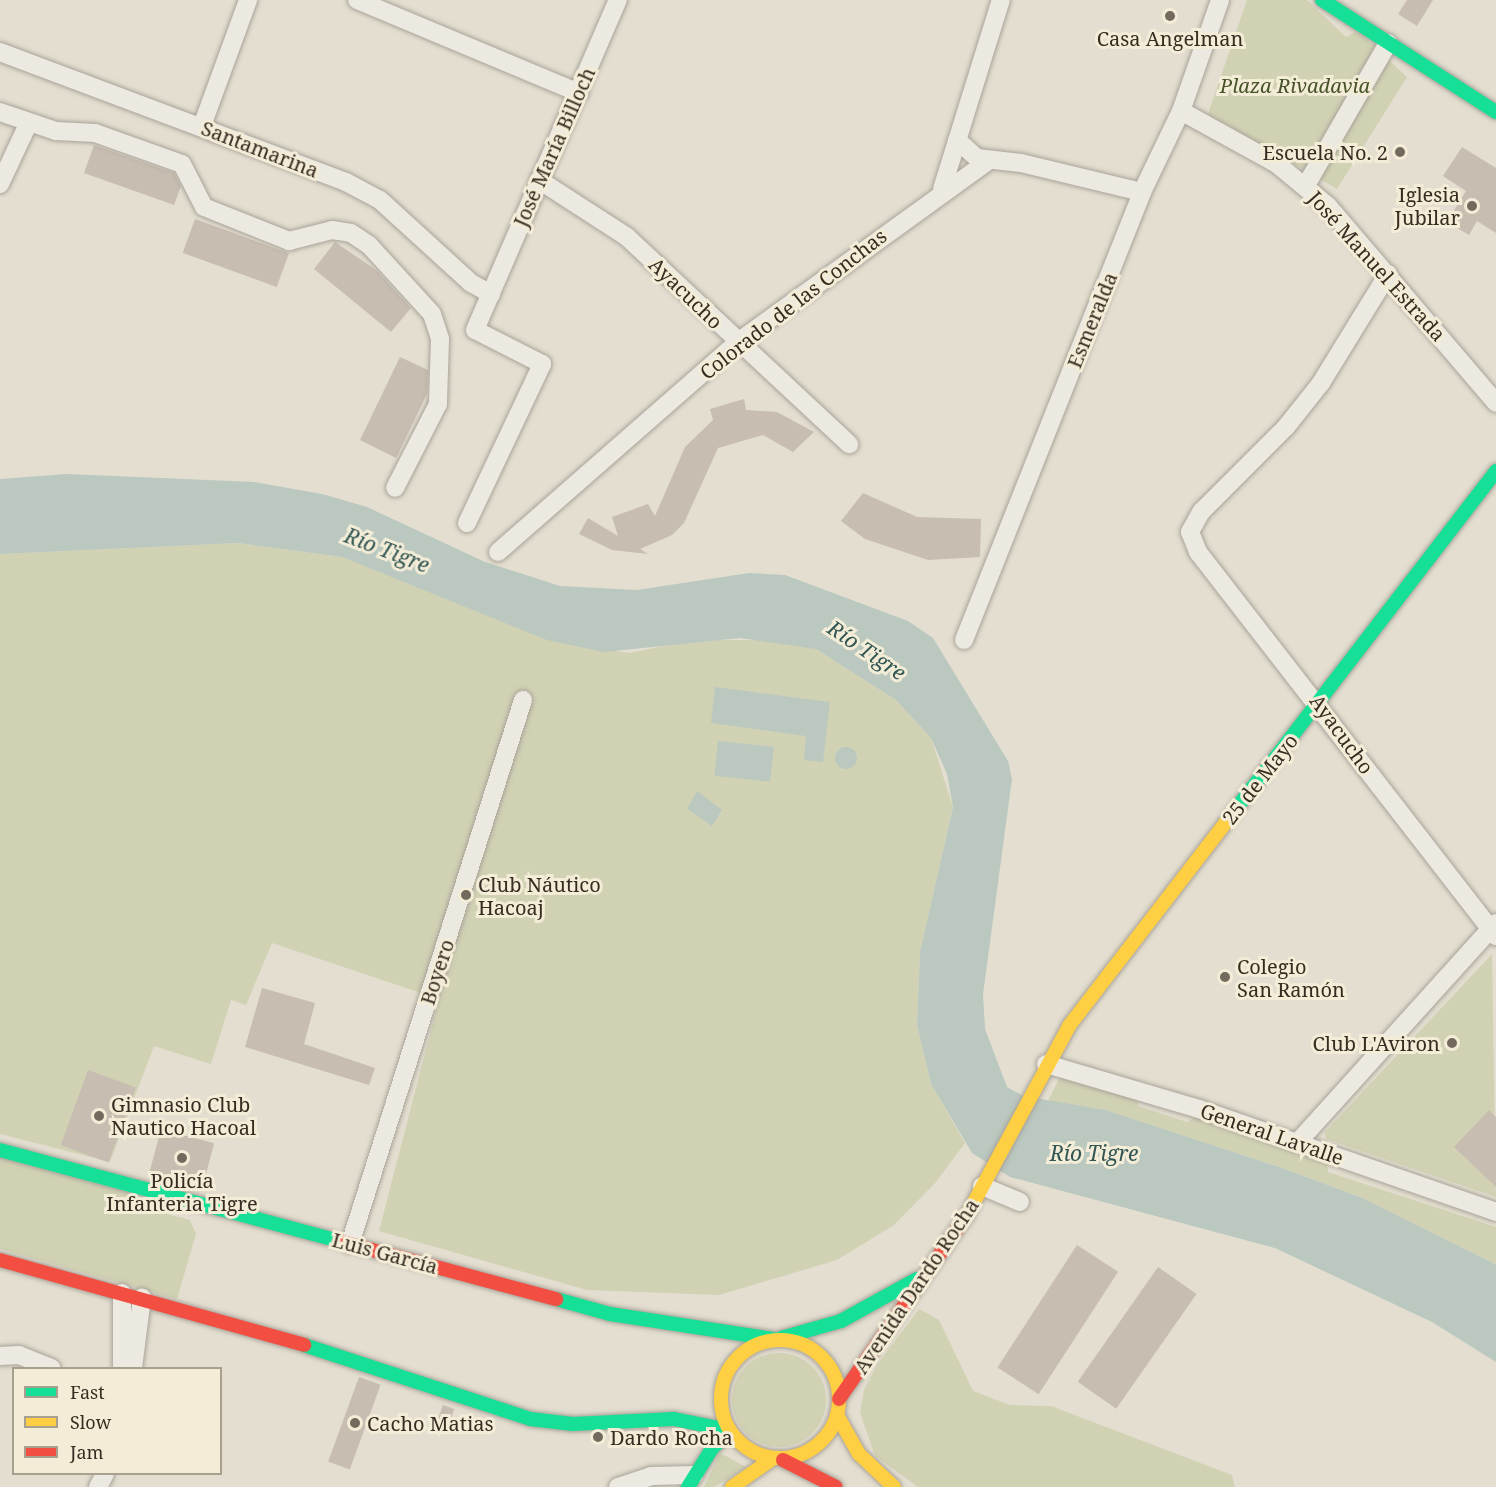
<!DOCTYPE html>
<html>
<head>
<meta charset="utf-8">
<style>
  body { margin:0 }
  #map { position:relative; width:1496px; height:1487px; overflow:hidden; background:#e3ded0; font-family:"Noto Serif",serif }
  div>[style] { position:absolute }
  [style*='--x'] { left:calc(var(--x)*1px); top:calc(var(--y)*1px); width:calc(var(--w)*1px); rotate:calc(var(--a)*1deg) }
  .green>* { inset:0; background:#d1d2b4 }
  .round { border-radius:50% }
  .water>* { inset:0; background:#bac8c0; transform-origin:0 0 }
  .building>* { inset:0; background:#c7bdb1; transform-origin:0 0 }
  .roads { filter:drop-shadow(0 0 2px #a9a399) drop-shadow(0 0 2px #a9a399) }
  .street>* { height:18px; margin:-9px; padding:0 9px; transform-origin:9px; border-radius:9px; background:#ece9e1 }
  .fast>* { height:14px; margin:-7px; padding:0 7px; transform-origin:7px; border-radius:7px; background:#16e098 }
  .slow>* { height:14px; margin:-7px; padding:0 7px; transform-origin:7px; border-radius:7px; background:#ffcf43 }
  .slow>.ring { margin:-7px; padding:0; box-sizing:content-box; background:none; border:14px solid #ffcf43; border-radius:50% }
  .jam>* { height:14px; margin:-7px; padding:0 7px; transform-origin:7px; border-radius:7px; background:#f24e42 }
  .dots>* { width:16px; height:16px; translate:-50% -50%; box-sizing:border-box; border:3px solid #f3ecd7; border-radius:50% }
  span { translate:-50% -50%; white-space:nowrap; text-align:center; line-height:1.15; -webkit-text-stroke:6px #f3ecd7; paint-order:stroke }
  .poi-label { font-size:20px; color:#372c21 }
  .right { translate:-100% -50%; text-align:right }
  .left { translate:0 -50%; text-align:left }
  .park-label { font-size:20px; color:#475229; font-style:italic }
  .street-label { font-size:20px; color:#372c21 }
  .water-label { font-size:21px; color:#325654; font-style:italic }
  .legend { position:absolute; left:12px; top:1367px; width:210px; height:108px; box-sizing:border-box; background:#f3ecd7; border:2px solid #a89f8e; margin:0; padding:8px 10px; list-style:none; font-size:18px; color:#372c21 }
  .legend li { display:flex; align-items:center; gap:12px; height:30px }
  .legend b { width:30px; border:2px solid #a89f8e }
</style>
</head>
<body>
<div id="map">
  <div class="green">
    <i style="clip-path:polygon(1247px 0,1307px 0,1346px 37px,1355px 32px,1364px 37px,1407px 77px,1337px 189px,1208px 114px)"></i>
    <i style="clip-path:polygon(238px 543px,342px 557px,564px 643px,630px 653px,692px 640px,783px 640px,816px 649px,896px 700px,931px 738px,953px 807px,920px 952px,917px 1025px,931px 1084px,965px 1143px,936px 1182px,894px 1225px,837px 1260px,719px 1295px,587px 1290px,379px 1231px,439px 999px,272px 943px,246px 1005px,231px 1000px,211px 1064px,154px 1046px,110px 1162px,0 1134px,0 554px)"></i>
    <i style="clip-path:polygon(1492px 954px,1496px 1197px,1326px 1139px,1325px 1132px)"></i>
    <i style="clip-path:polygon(1061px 1075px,1138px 1099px,1138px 1106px,1187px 1122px,1196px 1117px,1327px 1163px,1328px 1172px,1496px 1227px,1496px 1265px,1360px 1197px,1282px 1168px,1106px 1110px,1048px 1101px)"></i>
    <i style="clip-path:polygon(0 1157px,132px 1193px,134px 1205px,190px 1220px,196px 1234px,177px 1299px,0 1249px)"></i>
    <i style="clip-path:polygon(919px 1309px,939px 1320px,973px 1391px,1010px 1405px,1051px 1406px,1232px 1475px,1235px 1487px,918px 1487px,875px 1456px,860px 1413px,864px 1390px,877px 1365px)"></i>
    <i class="round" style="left:732px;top:1353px;width:94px;height:94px"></i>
    <i style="clip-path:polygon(720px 1453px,746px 1467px,714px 1487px,704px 1487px)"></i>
  </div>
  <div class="water">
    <i style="clip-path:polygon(67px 474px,254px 482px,322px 494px,367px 507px,485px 562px,560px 586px,637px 590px,749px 573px,785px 575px,908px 621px,933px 638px,1008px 761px,1012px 779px,983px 994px,985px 1029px,1007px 1087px,1023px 1096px,1106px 1110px,1282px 1168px,1360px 1197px,1485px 1259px,1496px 1265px,1496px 1362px,1432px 1322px,1275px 1248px,1010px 1177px,972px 1153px,931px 1084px,917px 1025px,920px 952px,953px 807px,947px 774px,931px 738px,896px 700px,816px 649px,740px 638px,604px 652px,547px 640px,342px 557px,238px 543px,0 554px,0 479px)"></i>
    <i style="clip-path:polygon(715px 687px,830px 702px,823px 762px,804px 760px,806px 736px,711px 723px)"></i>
    <i style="left:718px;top:741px;width:56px;height:35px;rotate:6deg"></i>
    <i class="round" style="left:835px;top:747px;width:22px;height:22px"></i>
    <i style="clip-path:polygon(697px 791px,722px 810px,712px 826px,687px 809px)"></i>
  </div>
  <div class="building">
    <i style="clip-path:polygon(1407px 0,1433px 0,1417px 26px,1398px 14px)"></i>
    <i style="clip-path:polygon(94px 145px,174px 173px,181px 186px,174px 205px,84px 173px)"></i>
    <i style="clip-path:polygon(1462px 147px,1496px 168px,1496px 233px,1477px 221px,1469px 235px,1447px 222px,1466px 191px,1443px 176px)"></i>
    <i style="left:195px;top:219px;width:100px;height:36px;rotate:20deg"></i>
    <i style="clip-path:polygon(335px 242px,376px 270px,411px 308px,391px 332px,314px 269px)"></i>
    <i style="clip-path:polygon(400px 357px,428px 370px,427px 394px,396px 458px,360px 440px)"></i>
    <i style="clip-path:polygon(744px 399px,746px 410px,777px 412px,814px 432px,793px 452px,763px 435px,718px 448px,684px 523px,672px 535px,640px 549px,648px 554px,612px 550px,579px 534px,588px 518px,618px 536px,612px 517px,648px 504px,655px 516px,685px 447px,713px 420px,710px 409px)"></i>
    <i style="clip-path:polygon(863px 493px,917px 517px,981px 519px,980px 557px,928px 560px,865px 539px,841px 521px)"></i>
    <i style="clip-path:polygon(262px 988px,315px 1003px,304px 1044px,375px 1068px,369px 1085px,245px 1047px)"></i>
    <i style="left:88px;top:1070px;width:51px;height:80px;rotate:20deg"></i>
    <i style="clip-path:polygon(1489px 1110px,1496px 1117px,1496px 1187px,1454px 1147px)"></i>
    <i style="left:161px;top:1129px;width:55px;height:46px;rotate:15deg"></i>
    <i style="left:1077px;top:1245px;width:49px;height:146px;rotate:33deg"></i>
    <i style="left:1158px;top:1267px;width:47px;height:140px;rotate:35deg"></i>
    <i style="left:359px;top:1377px;width:23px;height:90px;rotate:20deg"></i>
    <i style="left:443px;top:1405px;width:12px;height:15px;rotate:20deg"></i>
  </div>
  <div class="roads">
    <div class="street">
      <i style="--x:357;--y:0;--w:241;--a:22.7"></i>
      <i style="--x:0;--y:52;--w:370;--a:20.6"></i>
      <i style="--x:346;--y:182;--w:38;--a:28"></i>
      <i style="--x:380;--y:200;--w:123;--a:42.4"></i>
      <i style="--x:471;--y:283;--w:23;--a:29"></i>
      <i style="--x:1181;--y:111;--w:110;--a:28.9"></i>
      <i style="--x:1277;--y:164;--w:66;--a:39.5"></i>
      <i style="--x:1328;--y:206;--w:259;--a:49.5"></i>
      <i style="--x:0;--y:112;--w:59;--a:18.7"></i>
      <i style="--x:56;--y:131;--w:39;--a:3"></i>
      <i style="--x:95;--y:133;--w:92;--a:19.6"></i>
      <i style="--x:182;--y:164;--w:48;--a:62.9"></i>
      <i style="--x:204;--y:207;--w:92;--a:21.8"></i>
      <i style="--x:289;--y:241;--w:44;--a:-14.3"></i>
      <i style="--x:332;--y:230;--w:19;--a:9"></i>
      <i style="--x:351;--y:233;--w:22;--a:34"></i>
      <i style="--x:369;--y:245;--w:93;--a:47.6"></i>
      <i style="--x:432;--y:314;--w:26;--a:72"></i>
      <i style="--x:440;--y:339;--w:65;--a:91.8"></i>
      <i style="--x:438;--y:404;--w:94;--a:117.1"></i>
      <i style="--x:202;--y:126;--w:134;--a:-69.9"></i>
      <i style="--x:957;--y:140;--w:27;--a:42"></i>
      <i style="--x:977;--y:158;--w:44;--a:6.5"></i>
      <i style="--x:1021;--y:163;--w:124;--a:13.5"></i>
      <i style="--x:539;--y:180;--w:105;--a:32.9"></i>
      <i style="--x:627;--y:237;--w:304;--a:43"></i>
      <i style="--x:0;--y:184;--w:68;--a:-64.9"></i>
      <i style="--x:1305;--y:187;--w:166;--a:-60"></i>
      <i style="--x:942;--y:189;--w:198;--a:-72.7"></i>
      <i style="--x:1388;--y:274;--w:128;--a:121.6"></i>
      <i style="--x:1321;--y:383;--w:56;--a:128.5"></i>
      <i style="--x:1286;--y:427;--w:120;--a:135"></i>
      <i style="--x:1201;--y:512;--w:23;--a:119"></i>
      <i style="--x:1190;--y:532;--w:22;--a:68"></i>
      <i style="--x:1198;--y:552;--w:486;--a:52.2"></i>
      <i style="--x:467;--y:523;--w:176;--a:-64.7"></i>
      <i style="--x:542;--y:364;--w:75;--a:-153.1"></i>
      <i style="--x:475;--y:330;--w:360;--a:-66.6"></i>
      <i style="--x:498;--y:552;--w:319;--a:-41.2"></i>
      <i style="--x:738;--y:342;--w:310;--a:-35.9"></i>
      <i style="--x:964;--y:640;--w:482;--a:-68.3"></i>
      <i style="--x:1142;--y:192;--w:90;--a:-64.3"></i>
      <i style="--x:1181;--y:111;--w:118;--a:-70.6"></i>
      <i style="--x:1046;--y:1064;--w:159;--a:16.4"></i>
      <i style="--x:1199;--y:1109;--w:314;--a:19.1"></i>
      <i style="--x:1298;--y:1142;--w:295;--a:-47.9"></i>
      <i style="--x:982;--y:1186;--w:41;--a:22.8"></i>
      <i style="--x:350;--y:1244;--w:571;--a:-72.36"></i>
      <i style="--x:122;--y:1293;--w:75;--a:90"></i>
      <i style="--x:0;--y:1356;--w:19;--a:-3"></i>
      <i style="--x:19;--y:1355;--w:35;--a:22"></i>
      <i style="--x:133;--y:1368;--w:71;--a:-82.7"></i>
      <i style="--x:98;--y:1487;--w:15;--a:-62"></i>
      <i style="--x:618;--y:1487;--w:35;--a:-18"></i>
      <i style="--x:651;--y:1476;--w:43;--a:-1.3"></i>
    </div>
    <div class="fast">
      <i style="--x:1322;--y:0;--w:207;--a:32.8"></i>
      <i style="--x:1232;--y:814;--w:433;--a:-52.4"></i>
      <i style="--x:0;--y:1150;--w:351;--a:15"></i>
      <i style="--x:556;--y:1299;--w:56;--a:15.5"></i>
      <i style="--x:610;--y:1314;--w:165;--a:8.7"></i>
      <i style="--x:781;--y:1338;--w:62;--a:-15.8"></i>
      <i style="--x:841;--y:1321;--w:87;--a:-28.9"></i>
      <i style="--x:304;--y:1345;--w:238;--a:18.1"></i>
      <i style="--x:530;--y:1419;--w:43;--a:6.6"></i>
      <i style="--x:573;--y:1424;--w:101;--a:-2.8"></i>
      <i style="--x:674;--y:1419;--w:55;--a:11.5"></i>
      <i style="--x:688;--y:1487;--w:47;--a:-58"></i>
      <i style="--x:713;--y:1447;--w:22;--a:-39"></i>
    </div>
    <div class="slow">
      <i style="--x:967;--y:1215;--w:215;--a:-61.6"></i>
      <i style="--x:1069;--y:1026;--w:267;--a:-52.4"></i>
      <i class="ring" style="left:721px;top:1340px;width:104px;height:104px"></i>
      <i style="--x:837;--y:1415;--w:45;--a:60.6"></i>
      <i style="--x:859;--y:1454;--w:48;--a:43.3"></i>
      <i style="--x:732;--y:1487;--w:49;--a:-35"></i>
    </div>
    <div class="jam">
      <i style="--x:339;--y:1241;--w:225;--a:15"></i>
      <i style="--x:0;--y:1260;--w:316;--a:15.6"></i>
      <i style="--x:839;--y:1399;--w:224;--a:-55.2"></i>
      <i style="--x:783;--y:1460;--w:59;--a:27"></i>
    </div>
  </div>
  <div class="dots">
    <i style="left:1170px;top:16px;background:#736a5e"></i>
    <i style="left:1400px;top:152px;background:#736a5e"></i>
    <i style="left:1472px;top:206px;background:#736a5e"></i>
    <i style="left:466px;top:895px;background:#736a5e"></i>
    <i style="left:1225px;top:977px;background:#736a5e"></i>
    <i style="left:1452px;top:1043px;background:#736a5e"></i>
    <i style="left:99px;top:1116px;background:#736a5e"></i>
    <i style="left:182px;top:1158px;background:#736a5e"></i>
    <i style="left:355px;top:1423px;background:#736a5e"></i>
    <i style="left:598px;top:1437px;background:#736a5e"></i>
  </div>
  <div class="poi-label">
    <span style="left:1170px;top:38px">Casa Angelman</span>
    <span class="right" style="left:1388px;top:152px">Escuela No. 2</span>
    <span class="right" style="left:1460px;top:206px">Iglesia<br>Jubilar</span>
    <span class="left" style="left:478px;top:896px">Club Náutico<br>Hacoaj</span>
    <span class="left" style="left:1237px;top:978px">Colegio<br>San Ramón</span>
    <span class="right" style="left:1440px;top:1043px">Club L'Aviron</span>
    <span class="left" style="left:111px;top:1116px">Gimnasio Club<br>Nautico Hacoal</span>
    <span style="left:182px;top:1192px">Policía<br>Infanteria Tigre</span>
    <span class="left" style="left:367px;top:1423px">Cacho Matias</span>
    <span class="left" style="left:610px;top:1437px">Dardo Rocha</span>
  </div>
  <div class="park-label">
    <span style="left:1295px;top:85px">Plaza Rivadavia</span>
  </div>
  <div class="street-label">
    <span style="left:554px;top:147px;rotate:-66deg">José María Billoch</span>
    <span style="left:260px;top:149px;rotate:21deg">Santamarina</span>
    <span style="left:1377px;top:266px;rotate:48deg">José Manuel Estrada</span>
    <span style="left:686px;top:293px;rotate:44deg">Ayacucho</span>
    <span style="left:793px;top:304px;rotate:-38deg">Colorado de las Conchas</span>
    <span style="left:1092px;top:320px;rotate:-68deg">Esmeralda</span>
    <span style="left:1342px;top:734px;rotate:54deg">Ayacucho</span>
    <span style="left:1260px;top:779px;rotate:-52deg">25 de Mayo</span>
    <span style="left:437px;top:972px;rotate:-72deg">Boyero</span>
    <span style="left:1272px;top:1134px;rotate:19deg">General Lavalle</span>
    <span style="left:385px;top:1253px;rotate:15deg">Luis García</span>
    <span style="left:916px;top:1286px;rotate:-56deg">Avenida Dardo Rocha</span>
  </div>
  <div class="water-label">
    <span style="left:387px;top:550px;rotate:21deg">Río Tigre</span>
    <span style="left:867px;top:650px;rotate:34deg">Río Tigre</span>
    <span style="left:1094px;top:1153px">Río Tigre</span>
  </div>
  <ul class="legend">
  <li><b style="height:8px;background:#16e098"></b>Fast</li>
  <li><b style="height:8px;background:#ffcf43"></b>Slow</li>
  <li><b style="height:8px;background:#f24e42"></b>Jam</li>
  </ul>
</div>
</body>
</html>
